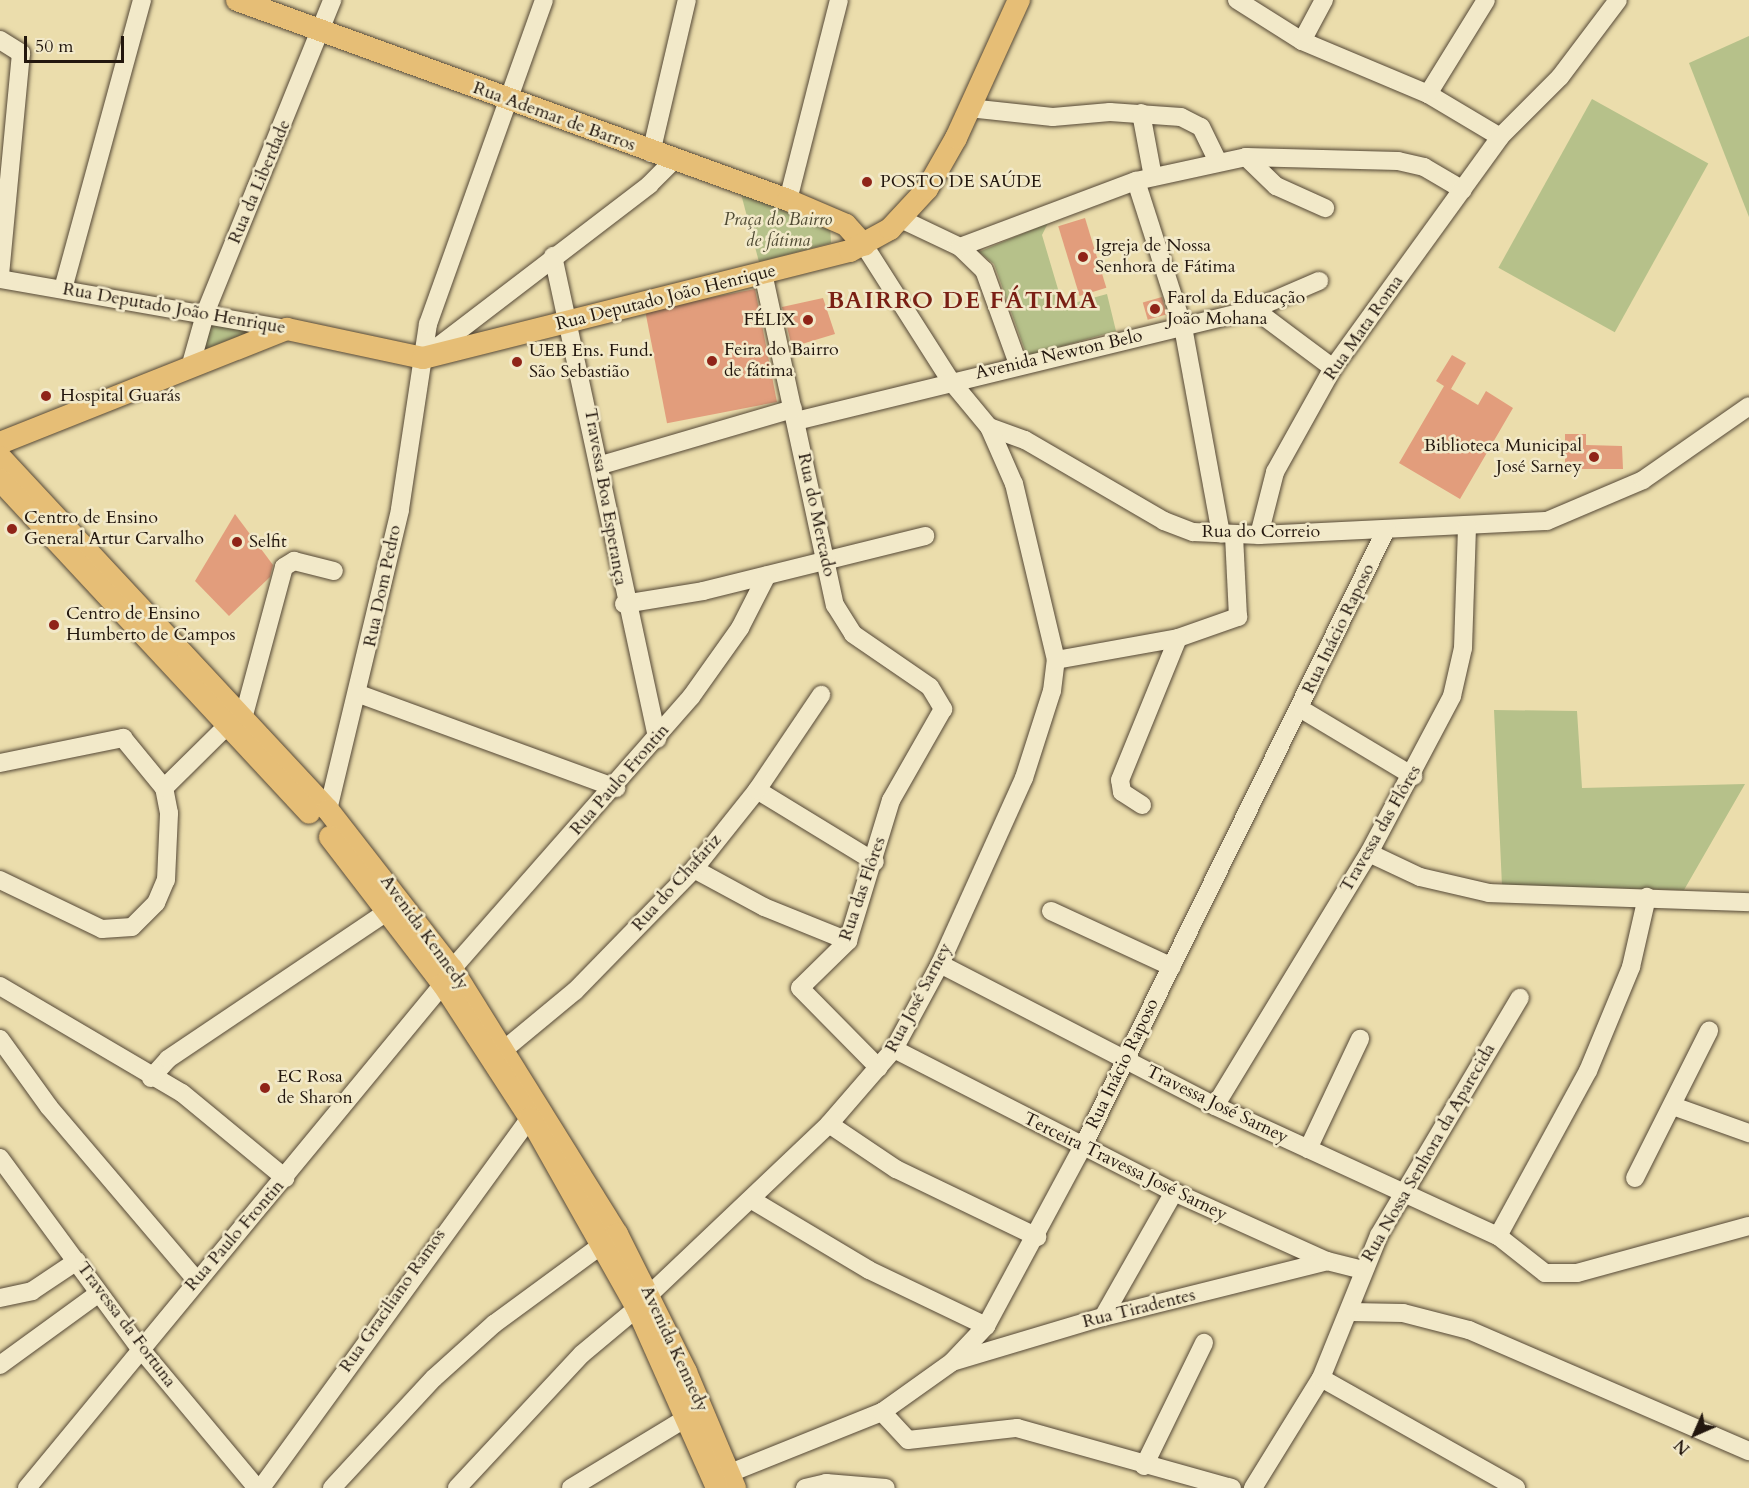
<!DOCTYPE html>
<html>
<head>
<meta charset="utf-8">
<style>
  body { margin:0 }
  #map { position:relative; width:1749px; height:1488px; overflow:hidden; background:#ebddac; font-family:Cardo,serif }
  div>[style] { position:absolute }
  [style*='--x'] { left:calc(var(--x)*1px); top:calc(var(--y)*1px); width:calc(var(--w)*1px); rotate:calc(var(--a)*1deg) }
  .green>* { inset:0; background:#b6c18a; transform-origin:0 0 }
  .building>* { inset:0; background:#e29d7c; transform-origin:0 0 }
  .roads { filter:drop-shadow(0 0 2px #554836) drop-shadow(0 0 2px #554836) }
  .minor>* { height:18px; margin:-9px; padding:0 9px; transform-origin:9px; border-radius:9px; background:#f2e9c9 }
  .major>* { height:22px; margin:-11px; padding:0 11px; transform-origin:11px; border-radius:11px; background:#e6be76 }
  .dots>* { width:16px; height:16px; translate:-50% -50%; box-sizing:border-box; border:3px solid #f2e9c9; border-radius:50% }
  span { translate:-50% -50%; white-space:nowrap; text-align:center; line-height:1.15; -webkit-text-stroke:5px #f2e9c9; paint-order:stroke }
  .street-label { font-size:18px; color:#23170e }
  .poi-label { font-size:18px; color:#23170e }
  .left { translate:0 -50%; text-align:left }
  .right { translate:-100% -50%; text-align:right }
  .park-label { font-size:18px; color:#4f4a33; font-style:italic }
  .district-label { font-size:24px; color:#7a1f14; font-weight:700; letter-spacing:1.5px }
  .north { position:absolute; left:1665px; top:1404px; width:60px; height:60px; -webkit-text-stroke:4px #f2e9c9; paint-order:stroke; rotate:225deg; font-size:16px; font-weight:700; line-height:24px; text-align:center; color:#23170e }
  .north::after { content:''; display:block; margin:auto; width:21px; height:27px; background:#23170e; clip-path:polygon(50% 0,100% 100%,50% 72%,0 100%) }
  .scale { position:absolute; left:24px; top:36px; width:100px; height:27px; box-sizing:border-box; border:3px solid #23170e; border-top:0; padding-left:8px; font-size:18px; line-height:21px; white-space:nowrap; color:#23170e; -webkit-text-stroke:4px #f2e9c9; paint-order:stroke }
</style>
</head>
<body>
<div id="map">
  <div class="green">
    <i style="clip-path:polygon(1749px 36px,1749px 217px,1689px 63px)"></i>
    <i style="left:1592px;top:99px;width:133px;height:193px;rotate:29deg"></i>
    <i style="clip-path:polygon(740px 190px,830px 223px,831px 243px,759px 262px)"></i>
    <i style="clip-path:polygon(1048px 223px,1042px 235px,1063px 306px,1107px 294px,1116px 331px,1027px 356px,994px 264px,979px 252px)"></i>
    <i style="clip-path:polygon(208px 320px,254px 330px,198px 352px)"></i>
    <i style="clip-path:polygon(1494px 710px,1577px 711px,1582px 788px,1745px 784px,1684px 890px,1502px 886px)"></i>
  </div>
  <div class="building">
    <i style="left:1085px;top:218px;width:73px;height:28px;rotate:73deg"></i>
    <i style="left:755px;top:289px;width:115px;height:112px;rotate:79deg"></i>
    <i style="left:1162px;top:297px;width:18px;height:20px;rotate:74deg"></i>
    <i style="clip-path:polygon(823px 298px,835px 334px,792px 347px,782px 307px)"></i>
    <i style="clip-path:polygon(1452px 355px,1466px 363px,1451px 389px,1478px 405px,1486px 391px,1513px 408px,1460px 499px,1399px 463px,1444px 386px,1436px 381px)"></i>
    <i style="clip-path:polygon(1565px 434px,1586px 434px,1586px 445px,1622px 446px,1623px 469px,1565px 469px)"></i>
    <i style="clip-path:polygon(235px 514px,273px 565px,270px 577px,229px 616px,195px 581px)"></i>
  </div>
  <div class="roads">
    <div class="minor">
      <i style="--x:1237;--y:0;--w:77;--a:32.2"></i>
      <i style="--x:1302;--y:41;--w:137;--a:22.8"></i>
      <i style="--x:1428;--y:94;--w:84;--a:30.8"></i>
      <i style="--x:0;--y:40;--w:25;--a:32"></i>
      <i style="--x:21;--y:53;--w:223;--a:95.4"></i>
      <i style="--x:1302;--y:41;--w:47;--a:-61.8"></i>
      <i style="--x:1428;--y:94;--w:110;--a:-58.3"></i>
      <i style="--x:969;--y:108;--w:84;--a:6.1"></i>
      <i style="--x:1053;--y:117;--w:57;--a:-5"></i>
      <i style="--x:1110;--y:112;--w:71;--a:4"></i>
      <i style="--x:1181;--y:117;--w:22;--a:27"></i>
      <i style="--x:1201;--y:127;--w:37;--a:64"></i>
      <i style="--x:1141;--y:113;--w:65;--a:79.4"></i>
      <i style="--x:651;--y:153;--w:157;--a:-76.8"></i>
      <i style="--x:1246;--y:157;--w:42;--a:44"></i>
      <i style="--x:1276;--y:186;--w:54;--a:24.2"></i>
      <i style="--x:1136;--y:181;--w:153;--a:72.2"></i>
      <i style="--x:1183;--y:327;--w:210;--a:79.6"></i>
      <i style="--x:788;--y:200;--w:206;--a:-75.7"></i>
      <i style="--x:901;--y:219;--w:65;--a:25.4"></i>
      <i style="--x:960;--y:247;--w:33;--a:44"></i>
      <i style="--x:984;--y:270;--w:100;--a:70.1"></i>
      <i style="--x:864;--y:245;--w:160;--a:57.5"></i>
      <i style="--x:950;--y:380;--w:61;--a:50.3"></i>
      <i style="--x:989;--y:427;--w:38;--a:20"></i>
      <i style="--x:1025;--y:440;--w:161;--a:30.2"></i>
      <i style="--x:1164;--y:521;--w:31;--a:21"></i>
      <i style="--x:1193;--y:532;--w:66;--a:2.6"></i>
      <i style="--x:1259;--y:535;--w:288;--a:-2.8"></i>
      <i style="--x:1547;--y:521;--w:104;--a:-23.1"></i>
      <i style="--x:1643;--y:480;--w:129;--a:-34.9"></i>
      <i style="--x:960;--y:247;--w:188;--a:-20.6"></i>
      <i style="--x:1136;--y:181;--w:113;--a:-12.3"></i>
      <i style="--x:1246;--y:157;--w:152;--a:1.5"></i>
      <i style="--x:1398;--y:161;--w:27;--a:13"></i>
      <i style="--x:1424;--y:167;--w:45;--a:30.5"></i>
      <i style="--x:553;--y:256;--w:494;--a:77.8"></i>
      <i style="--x:763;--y:273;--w:340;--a:77.8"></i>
      <i style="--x:835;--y:605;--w:34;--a:58"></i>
      <i style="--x:853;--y:634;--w:93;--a:34.5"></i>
      <i style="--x:930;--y:687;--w:26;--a:59"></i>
      <i style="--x:943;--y:709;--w:105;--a:119.7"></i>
      <i style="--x:891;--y:800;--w:147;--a:107"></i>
      <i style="--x:848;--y:941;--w:67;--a:135.6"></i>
      <i style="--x:800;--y:988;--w:112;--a:45.4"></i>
      <i style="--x:0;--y:279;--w:291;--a:9.9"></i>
      <i style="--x:63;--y:289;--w:300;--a:-74.7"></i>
      <i style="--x:1254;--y:309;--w:99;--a:36.8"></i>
      <i style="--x:427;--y:355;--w:280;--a:-37.4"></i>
      <i style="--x:649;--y:185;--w:34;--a:-45"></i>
      <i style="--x:191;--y:364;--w:55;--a:-74.2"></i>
      <i style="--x:206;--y:311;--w:336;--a:-67.9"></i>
      <i style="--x:796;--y:421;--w:471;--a:-13.7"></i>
      <i style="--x:1254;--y:309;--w:71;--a:-23.3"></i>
      <i style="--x:601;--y:465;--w:200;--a:-16.3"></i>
      <i style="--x:1259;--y:535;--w:65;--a:-75.7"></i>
      <i style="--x:1275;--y:472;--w:119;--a:-60.9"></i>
      <i style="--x:1333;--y:368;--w:285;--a:-54.1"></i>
      <i style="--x:1500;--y:137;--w:85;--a:-45"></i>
      <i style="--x:1560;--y:77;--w:96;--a:-53"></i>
      <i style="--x:624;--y:604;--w:80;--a:-9.3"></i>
      <i style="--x:703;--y:591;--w:229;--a:-13.9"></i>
      <i style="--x:1056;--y:660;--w:124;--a:-10.2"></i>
      <i style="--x:1178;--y:638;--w:64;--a:-19.3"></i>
      <i style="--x:1238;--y:617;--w:83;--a:-92.8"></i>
      <i style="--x:359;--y:694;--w:274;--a:20.1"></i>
      <i style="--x:1301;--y:709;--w:131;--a:30.9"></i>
      <i style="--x:244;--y:715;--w:153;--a:-74.9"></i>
      <i style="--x:284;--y:567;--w:12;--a:-31"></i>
      <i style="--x:294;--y:561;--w:41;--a:14"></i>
      <i style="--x:0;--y:763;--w:126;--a:-11.5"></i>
      <i style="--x:123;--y:738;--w:65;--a:50.6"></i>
      <i style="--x:757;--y:790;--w:138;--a:31.4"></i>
      <i style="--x:1142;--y:805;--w:24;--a:-147"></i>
      <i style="--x:1122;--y:792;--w:12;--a:-99"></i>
      <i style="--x:1120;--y:780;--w:153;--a:-67.8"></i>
      <i style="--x:328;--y:810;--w:309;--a:-76.5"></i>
      <i style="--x:400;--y:509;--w:187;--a:-81.4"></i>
      <i style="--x:428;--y:324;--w:344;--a:-70.3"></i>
      <i style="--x:1369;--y:853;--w:56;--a:25.2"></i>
      <i style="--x:1420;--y:877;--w:71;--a:13.1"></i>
      <i style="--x:1489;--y:893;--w:260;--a:2"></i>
      <i style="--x:694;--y:869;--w:80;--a:28.5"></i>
      <i style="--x:764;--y:907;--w:91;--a:22"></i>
      <i style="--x:0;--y:880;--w:113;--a:25.7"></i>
      <i style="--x:102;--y:929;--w:30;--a:-4"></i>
      <i style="--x:132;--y:927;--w:34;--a:-45"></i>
      <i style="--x:156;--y:903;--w:25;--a:-67"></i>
      <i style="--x:166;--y:880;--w:67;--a:-87.4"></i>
      <i style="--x:169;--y:813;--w:25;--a:-101"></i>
      <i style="--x:164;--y:788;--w:93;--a:-44.6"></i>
      <i style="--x:1051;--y:911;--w:133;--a:24.8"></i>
      <i style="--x:940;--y:964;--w:309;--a:27.3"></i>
      <i style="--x:1215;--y:1106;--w:311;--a:24.7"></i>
      <i style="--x:1498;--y:1236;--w:60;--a:38.2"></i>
      <i style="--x:1545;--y:1273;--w:32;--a:0"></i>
      <i style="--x:1577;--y:1273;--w:178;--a:-15.3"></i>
      <i style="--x:452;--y:969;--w:362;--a:-48.7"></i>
      <i style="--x:691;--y:697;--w:85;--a:-54.6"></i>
      <i style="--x:740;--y:628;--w:59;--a:-63"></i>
      <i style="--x:0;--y:986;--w:211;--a:30.5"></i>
      <i style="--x:182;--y:1093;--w:134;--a:39.5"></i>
      <i style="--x:0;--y:1039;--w:84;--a:54.2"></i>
      <i style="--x:49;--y:1107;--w:227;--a:49.6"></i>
      <i style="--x:506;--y:1048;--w:89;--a:-39.6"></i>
      <i style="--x:575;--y:991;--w:170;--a:-45.7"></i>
      <i style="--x:694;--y:869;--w:101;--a:-51.4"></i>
      <i style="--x:757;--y:790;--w:115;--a:-56"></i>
      <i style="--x:894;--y:1049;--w:314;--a:27.1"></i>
      <i style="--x:1174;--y:1192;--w:168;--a:24.3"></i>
      <i style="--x:1327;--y:1261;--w:36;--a:14"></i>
      <i style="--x:151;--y:1078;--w:25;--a:-48"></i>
      <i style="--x:168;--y:1059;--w:267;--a:-33.9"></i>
      <i style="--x:1215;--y:1106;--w:296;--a:-58.7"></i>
      <i style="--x:1369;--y:853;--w:178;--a:-62.1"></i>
      <i style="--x:1452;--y:696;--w:49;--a:-77.1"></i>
      <i style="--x:1463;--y:648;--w:122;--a:-88.1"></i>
      <i style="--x:1673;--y:1106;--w:81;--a:19.6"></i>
      <i style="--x:829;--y:1124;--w:81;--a:33.9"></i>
      <i style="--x:896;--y:1169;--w:157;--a:25.7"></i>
      <i style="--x:1308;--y:1149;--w:122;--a:-64.7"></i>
      <i style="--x:0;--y:1158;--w:235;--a:53.7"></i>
      <i style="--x:139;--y:1347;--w:184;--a:50.1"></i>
      <i style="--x:1635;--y:1178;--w:165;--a:-63.3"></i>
      <i style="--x:752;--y:1200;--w:136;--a:30.9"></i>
      <i style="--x:869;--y:1270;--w:130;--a:25.6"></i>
      <i style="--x:1498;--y:1236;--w:188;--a:-61.4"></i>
      <i style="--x:1588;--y:1071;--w:113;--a:-67.5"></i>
      <i style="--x:1631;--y:967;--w:72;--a:-77.1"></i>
      <i style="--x:649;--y:1295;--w:248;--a:-43.5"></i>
      <i style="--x:829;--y:1124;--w:99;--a:-49.1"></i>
      <i style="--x:894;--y:1049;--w:97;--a:-61.6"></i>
      <i style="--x:940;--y:964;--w:204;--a:-65.7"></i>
      <i style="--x:1024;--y:778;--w:91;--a:-72.2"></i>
      <i style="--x:1052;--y:691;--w:31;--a:-83"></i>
      <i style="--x:1056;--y:660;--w:181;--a:-103.4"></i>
      <i style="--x:1014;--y:484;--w:62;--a:-113.7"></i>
      <i style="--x:0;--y:1298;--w:33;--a:-12"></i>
      <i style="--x:32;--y:1291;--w:54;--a:-33.7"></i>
      <i style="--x:1351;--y:1312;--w:52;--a:1.1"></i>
      <i style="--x:1403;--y:1313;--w:68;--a:14.4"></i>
      <i style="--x:1469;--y:1330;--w:305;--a:23.4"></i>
      <i style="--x:1103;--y:1317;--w:144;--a:-60.4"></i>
      <i style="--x:955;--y:1361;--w:154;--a:-16.6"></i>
      <i style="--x:1103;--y:1317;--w:231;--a:-14"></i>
      <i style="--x:0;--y:1365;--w:122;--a:-36"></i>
      <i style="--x:1321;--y:1378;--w:224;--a:29.4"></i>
      <i style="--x:882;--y:1412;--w:38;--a:47"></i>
      <i style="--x:908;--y:1440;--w:110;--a:-6.3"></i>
      <i style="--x:1017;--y:1428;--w:223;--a:15.6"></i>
      <i style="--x:1144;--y:1466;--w:137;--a:-64"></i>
      <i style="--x:730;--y:1473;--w:164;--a:-21.9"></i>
      <i style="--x:882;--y:1412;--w:86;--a:-35.5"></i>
      <i style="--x:952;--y:1362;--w:50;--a:-46.6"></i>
      <i style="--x:986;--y:1326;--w:202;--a:-61.7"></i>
      <i style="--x:1082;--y:1148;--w:689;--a:-63.81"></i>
      <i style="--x:27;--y:1488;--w:654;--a:-50.46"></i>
      <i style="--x:261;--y:1488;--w:457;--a:-54"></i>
      <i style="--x:332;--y:1488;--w:150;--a:-47.2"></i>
      <i style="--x:434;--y:1378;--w:81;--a:-42"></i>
      <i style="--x:494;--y:1324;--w:145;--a:-36.3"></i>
      <i style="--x:457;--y:1488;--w:183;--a:-47"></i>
      <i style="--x:582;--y:1354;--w:72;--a:-39.9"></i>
      <i style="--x:571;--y:1488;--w:137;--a:-31.3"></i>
      <i style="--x:805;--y:1488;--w:22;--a:-13"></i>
      <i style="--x:826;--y:1483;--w:60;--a:4.8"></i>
      <i style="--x:1253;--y:1488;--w:129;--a:-58.3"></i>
      <i style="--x:1321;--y:1378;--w:154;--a:-67.9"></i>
      <i style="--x:1379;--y:1235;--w:276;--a:-59.3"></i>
    </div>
    <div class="major">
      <i style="--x:237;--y:0;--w:586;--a:19.95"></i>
      <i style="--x:788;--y:200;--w:63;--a:23.3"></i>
      <i style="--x:846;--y:225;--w:27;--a:48"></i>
      <i style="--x:0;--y:443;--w:309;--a:-21.7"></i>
      <i style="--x:287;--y:329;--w:139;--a:12"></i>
      <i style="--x:423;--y:358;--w:440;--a:-14.1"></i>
      <i style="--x:850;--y:251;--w:46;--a:-28.8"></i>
      <i style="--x:890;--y:229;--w:54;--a:-47.2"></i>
      <i style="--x:927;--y:189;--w:59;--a:-60.4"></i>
      <i style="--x:956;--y:138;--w:152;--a:-65.5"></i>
      <i style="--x:0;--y:457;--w:482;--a:47.1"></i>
      <i style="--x:328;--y:810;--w:202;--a:52.1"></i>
      <i style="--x:452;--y:969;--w:312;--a:58.1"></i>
      <i style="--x:617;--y:1234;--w:154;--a:63.4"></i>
      <i style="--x:686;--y:1372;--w:126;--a:67.1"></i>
      <i style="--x:0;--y:480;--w:454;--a:47.1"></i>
      <i style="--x:330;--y:837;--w:185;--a:52.5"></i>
      <i style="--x:443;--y:984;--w:160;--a:57"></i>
      <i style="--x:530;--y:1118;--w:218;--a:60.6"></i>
      <i style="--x:637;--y:1308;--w:197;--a:66"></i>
    </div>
  </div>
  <div class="dots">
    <i style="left:867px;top:182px;background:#8f2418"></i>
    <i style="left:1083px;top:257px;background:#8f2418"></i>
    <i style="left:1155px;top:309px;background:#8f2418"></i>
    <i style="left:808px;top:320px;background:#8f2418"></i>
    <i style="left:712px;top:361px;background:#8f2418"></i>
    <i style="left:517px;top:362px;background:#8f2418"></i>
    <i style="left:46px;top:396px;background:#8f2418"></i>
    <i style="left:1594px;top:457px;background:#8f2418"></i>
    <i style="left:12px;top:529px;background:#8f2418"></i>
    <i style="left:237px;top:542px;background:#8f2418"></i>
    <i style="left:54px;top:625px;background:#8f2418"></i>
    <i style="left:265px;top:1088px;background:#8f2418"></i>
  </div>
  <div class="street-label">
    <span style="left:554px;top:117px;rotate:20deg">Rua Ademar de Barros</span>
    <span style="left:260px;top:182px;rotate:-67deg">Rua da Liberdade</span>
    <span style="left:666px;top:298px;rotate:-14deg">Rua Deputado João Henrique</span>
    <span style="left:174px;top:309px;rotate:10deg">Rua Deputado João Henrique</span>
    <span style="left:1364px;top:328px;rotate:-55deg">Rua Mata Roma</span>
    <span style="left:1059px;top:355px;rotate:-13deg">Avenida Newton Belo</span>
    <span style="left:605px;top:497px;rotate:80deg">Travessa Boa Esperança</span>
    <span style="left:816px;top:515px;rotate:78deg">Rua do Mercado</span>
    <span style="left:1261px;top:532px">Rua do Correio</span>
    <span style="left:383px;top:586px;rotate:-78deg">Rua Dom Pedro</span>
    <span style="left:1339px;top:629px;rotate:-64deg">Rua Inácio Raposo</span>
    <span style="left:620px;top:780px;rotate:-49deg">Rua Paulo Frontin</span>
    <span style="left:1381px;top:829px;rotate:-60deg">Travessa das Flôres</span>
    <span style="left:677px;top:883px;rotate:-48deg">Rua do Chafariz</span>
    <span style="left:863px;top:889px;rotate:-71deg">Rua das Flôres</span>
    <span style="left:424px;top:933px;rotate:54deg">Avenida Kennedy</span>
    <span style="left:919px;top:998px;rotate:-62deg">Rua José Sarney</span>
    <span style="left:1123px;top:1064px;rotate:-64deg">Rua Inácio Raposo</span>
    <span style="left:1217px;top:1105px;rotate:26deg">Travessa José Sarney</span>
    <span style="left:1429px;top:1153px;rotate:-60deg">Rua Nossa Senhora da Aparecida</span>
    <span style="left:1125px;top:1167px;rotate:26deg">Terceira Travessa José Sarney</span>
    <span style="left:235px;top:1236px;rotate:-49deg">Rua Paulo Frontin</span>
    <span style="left:393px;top:1301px;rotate:-55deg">Rua Graciliano Ramos</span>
    <span style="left:1139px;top:1309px;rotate:-14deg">Rua Tiradentes</span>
    <span style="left:126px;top:1325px;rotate:53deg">Travessa da Fortuna</span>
    <span style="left:674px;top:1349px;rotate:65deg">Avenida Kennedy</span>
  </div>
  <div class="poi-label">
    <span class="left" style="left:880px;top:182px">POSTO DE SAÚDE</span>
    <span class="left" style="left:1095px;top:257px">Igreja de Nossa<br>Senhora de Fátima</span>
    <span class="left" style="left:1167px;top:309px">Farol da Educação<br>João Mohana</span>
    <span class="right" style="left:796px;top:320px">FÉLIX</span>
    <span class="left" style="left:724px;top:361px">Feira do Bairro<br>de fátima</span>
    <span class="left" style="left:529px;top:362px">UEB Ens. Fund.<br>São Sebastião</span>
    <span class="left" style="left:60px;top:396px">Hospital Guarás</span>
    <span class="right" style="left:1582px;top:457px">Biblioteca Municipal<br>José Sarney</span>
    <span class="left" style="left:24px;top:529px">Centro de Ensino<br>General Artur Carvalho</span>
    <span class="left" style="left:249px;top:542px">Selfit</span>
    <span class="left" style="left:66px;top:625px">Centro de Ensino<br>Humberto de Campos</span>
    <span class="left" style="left:277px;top:1088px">EC Rosa<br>de Sharon</span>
  </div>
  <div class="park-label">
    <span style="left:778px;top:231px">Praça do Bairro<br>de fátima</span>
  </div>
  <div class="district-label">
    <span style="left:963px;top:301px">BAIRRO DE FÁTIMA</span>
  </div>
  <div class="north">N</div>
  <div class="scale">50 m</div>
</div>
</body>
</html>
